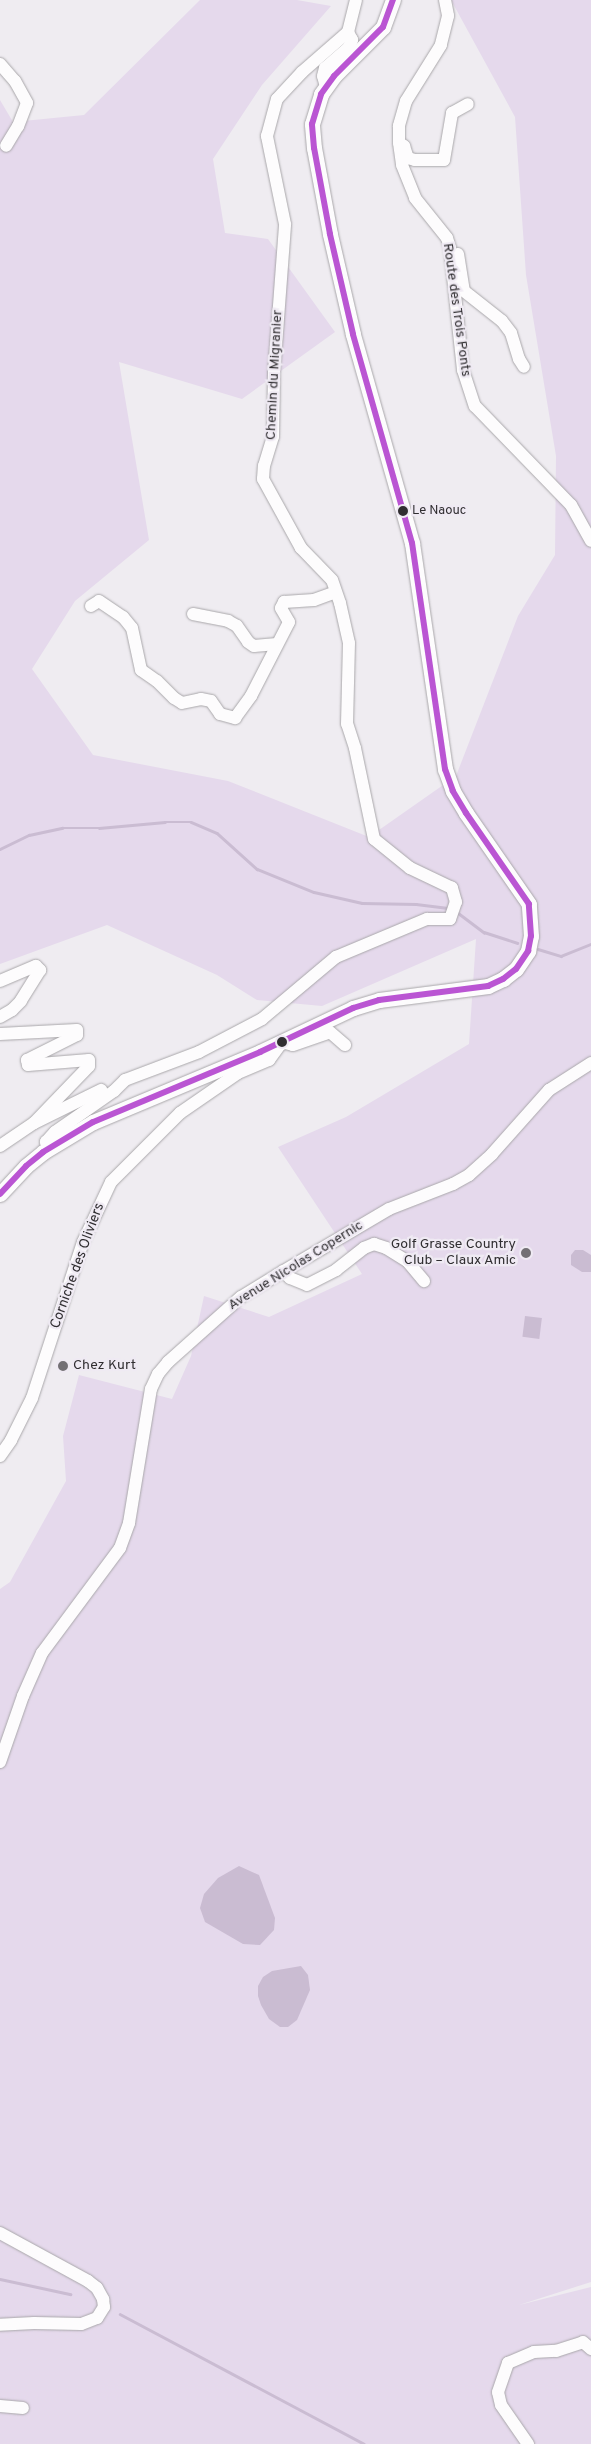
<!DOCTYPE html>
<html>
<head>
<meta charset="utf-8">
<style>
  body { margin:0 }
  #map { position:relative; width:591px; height:2444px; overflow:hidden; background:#efecf1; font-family:Overpass,sans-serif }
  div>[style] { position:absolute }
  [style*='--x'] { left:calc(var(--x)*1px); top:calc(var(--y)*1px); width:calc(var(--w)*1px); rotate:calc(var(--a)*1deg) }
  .green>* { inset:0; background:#e5d9ec }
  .water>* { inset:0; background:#cabcd2; transform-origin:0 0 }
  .stream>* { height:2.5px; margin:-1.25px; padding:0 1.25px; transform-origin:1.25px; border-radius:1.25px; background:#cabcd2 }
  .roads { filter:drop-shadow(0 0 1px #a9a7aa) drop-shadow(0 0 1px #a9a7aa) }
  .minor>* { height:12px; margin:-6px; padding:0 6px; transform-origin:6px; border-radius:6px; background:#fdfcfd }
  .major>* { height:15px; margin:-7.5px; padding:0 7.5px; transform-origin:7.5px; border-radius:7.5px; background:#fdfcfd }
  .bus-1>* { height:6px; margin:-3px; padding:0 3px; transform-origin:3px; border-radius:3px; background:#ba55d3 }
  .dots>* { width:14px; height:14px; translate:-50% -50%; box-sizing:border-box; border:2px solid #efeaf3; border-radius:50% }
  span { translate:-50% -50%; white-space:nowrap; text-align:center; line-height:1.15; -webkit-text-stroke:4.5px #efeaf3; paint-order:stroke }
  .bus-label { font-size:13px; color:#302e31 }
  .left { translate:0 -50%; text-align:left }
  .street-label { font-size:14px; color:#302e31 }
  .poi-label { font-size:14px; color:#302e31 }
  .right { translate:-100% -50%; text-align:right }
</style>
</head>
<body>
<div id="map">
  <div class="green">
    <i style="clip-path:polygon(200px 0,297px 0,331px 6px,262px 85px,213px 159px,225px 233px,268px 239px,335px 332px,242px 399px,119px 362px,149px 540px,75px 601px,32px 669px,93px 755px,228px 781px,369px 837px,456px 776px,518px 616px,555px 555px,556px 456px,526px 275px,515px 117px,451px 0,591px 0,591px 2282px,519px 2305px,591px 2287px,591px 2444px,0 2444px,0 1589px,10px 1582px,66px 1481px,63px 1436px,79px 1375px,172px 1399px,191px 1356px,204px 1296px,269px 1317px,362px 1274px,278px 1147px,346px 1117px,469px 1044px,476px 939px,322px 1006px,257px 1000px,217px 975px,107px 925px,0 964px,0 100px,13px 122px,84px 115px)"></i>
  </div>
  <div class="water">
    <i style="clip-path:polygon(575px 1250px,583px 1250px,591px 1255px,591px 1272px,582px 1272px,571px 1265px,571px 1255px)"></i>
    <i style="left:525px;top:1316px;width:17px;height:21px;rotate:7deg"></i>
    <i style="clip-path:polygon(239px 1866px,259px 1875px,275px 1918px,274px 1930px,260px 1945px,243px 1944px,205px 1922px,200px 1908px,204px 1894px,218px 1878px)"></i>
    <i style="clip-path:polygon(301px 1966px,308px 1975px,310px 1990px,297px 2020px,288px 2027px,280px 2027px,269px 2019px,261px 2005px,258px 1996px,258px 1986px,263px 1977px,272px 1971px)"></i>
  </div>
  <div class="stream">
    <i style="--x:0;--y:849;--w:32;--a:-26"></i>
    <i style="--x:29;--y:835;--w:34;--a:-12"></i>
    <i style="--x:62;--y:828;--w:37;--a:0"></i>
    <i style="--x:99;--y:828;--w:66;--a:-5.2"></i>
    <i style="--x:165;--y:822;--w:26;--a:0"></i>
    <i style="--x:191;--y:822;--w:28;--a:23"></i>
    <i style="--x:217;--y:833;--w:54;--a:42"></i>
    <i style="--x:257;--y:869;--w:61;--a:22"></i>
    <i style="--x:314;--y:892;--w:49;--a:12.9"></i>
    <i style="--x:362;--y:903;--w:54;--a:1.1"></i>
    <i style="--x:416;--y:904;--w:34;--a:7"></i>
    <i style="--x:457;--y:912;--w:34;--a:37"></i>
    <i style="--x:484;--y:932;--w:35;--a:18"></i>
    <i style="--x:538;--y:949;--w:24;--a:17"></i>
    <i style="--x:561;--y:956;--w:32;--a:-22"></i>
    <i style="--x:0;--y:2279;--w:72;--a:12.1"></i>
    <i style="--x:120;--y:2314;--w:276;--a:28"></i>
  </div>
  <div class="roads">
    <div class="minor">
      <i style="--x:445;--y:0;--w:16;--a:79"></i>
      <i style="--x:448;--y:16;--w:30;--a:104"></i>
      <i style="--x:441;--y:45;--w:66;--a:122"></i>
      <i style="--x:406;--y:101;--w:26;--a:106"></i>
      <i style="--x:399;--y:126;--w:17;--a:90"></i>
      <i style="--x:399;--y:143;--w:22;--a:82"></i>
      <i style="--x:402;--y:165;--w:35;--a:68"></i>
      <i style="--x:415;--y:198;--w:51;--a:51.3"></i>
      <i style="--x:447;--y:238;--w:10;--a:73"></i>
      <i style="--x:450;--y:248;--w:123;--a:83.9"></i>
      <i style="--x:463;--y:370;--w:38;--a:72"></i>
      <i style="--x:475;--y:406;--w:138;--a:45.9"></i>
      <i style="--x:571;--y:505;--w:41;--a:60.9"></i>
      <i style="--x:0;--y:64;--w:23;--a:49"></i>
      <i style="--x:15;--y:81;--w:25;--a:61"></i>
      <i style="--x:27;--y:103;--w:25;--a:111"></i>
      <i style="--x:18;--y:126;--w:23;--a:121"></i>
      <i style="--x:326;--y:87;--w:11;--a:-105"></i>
      <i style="--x:323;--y:76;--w:8;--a:-76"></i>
      <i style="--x:325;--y:68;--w:32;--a:-41"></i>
      <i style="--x:349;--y:47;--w:8;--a:-67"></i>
      <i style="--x:352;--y:40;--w:9;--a:-117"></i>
      <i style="--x:348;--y:32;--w:33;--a:-76"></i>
      <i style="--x:401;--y:144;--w:4;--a:34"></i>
      <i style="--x:404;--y:146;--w:13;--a:72"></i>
      <i style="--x:408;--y:158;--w:7;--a:16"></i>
      <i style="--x:415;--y:160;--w:29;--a:0"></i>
      <i style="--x:444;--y:160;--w:48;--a:-80.3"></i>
      <i style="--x:452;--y:113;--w:18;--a:-29"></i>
      <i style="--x:458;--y:254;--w:37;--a:81"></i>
      <i style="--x:464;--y:291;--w:48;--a:38.3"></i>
      <i style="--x:502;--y:321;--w:15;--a:53"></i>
      <i style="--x:511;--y:333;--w:27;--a:73"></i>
      <i style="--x:519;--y:359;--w:9;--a:58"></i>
      <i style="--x:91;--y:606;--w:9;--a:-32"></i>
      <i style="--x:99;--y:601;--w:29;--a:34"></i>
      <i style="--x:123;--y:617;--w:14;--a:51"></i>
      <i style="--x:132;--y:628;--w:43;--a:77.9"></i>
      <i style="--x:141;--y:670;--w:19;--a:35"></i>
      <i style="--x:157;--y:681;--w:24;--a:45"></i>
      <i style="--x:174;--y:698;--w:9;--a:32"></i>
      <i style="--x:182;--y:703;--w:19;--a:-12"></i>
      <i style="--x:201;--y:699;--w:10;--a:11"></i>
      <i style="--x:211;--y:701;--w:16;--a:55"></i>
      <i style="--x:220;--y:714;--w:16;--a:15"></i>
      <i style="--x:235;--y:718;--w:27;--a:-54"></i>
      <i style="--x:251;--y:696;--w:83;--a:-62.8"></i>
      <i style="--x:289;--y:622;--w:16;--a:-120"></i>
      <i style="--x:281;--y:608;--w:7;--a:-63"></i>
      <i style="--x:284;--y:602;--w:30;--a:-4"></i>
      <i style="--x:314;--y:600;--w:23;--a:-20"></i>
      <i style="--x:193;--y:614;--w:36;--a:11"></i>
      <i style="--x:228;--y:621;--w:10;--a:29"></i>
      <i style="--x:237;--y:626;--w:19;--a:55"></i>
      <i style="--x:248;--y:642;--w:7;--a:34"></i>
      <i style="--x:254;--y:646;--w:23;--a:-5"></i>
      <i style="--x:0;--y:981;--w:39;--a:-23"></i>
      <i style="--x:36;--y:966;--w:6;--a:45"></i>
      <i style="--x:40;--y:970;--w:36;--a:122"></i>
      <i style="--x:21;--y:1001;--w:13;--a:135"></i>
      <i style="--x:12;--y:1010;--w:14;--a:150"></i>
      <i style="--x:0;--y:1034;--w:77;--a:-3"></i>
      <i style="--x:77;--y:1030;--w:5;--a:90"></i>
      <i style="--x:77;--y:1035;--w:56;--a:153.4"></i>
      <i style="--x:27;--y:1060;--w:5;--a:79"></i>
      <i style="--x:28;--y:1065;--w:61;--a:-4.7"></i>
      <i style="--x:89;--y:1060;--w:6;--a:90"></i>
      <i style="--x:89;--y:1066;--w:79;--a:134"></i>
      <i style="--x:0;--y:1146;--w:41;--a:-34.1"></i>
      <i style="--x:34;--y:1123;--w:75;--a:-26.2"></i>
      <i style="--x:49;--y:1149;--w:8;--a:-113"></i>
      <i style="--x:46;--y:1142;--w:13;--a:-48"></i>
      <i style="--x:55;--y:1132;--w:72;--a:-34.8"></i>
      <i style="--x:114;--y:1091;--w:16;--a:-45"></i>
      <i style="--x:125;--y:1080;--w:79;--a:-20.7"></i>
      <i style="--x:199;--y:1052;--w:71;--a:-27.6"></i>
      <i style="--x:262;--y:1019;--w:97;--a:-40"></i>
      <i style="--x:336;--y:957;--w:99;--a:-22.7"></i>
      <i style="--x:427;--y:919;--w:23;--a:0"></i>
      <i style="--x:450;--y:919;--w:18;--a:-71"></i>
      <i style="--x:456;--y:902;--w:15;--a:-106"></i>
      <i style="--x:452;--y:888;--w:47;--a:-154.5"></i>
      <i style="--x:410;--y:868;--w:46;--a:-141.1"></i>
      <i style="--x:374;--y:839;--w:93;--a:-101.8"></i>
      <i style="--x:355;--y:748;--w:25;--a:-108"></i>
      <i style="--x:347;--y:724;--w:81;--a:-88.6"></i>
      <i style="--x:349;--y:643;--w:41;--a:-102.7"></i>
      <i style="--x:340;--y:603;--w:24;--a:-109"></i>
      <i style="--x:332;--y:580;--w:45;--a:-134.1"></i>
      <i style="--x:301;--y:548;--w:79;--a:-118.8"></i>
      <i style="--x:263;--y:479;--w:13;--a:-86"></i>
      <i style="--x:264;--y:466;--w:30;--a:-73"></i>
      <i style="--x:273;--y:437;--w:65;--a:-89.1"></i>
      <i style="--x:274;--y:372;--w:148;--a:-85.7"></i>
      <i style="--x:285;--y:224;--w:90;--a:-101.6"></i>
      <i style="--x:267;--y:136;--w:38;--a:-75"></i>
      <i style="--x:277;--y:99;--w:37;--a:-47"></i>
      <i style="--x:302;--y:72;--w:61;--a:-41"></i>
      <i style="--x:283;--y:1271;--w:10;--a:45"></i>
      <i style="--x:290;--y:1278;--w:18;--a:22"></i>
      <i style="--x:307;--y:1285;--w:33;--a:-27"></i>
      <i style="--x:336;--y:1270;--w:36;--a:-38"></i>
      <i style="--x:364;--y:1248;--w:11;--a:-22"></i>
      <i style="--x:374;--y:1244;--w:13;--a:18"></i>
      <i style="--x:386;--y:1248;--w:26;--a:32"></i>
      <i style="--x:408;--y:1262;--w:25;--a:50"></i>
      <i style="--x:0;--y:1456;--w:19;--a:-55"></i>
      <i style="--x:11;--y:1440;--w:47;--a:-63.4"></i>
      <i style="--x:32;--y:1398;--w:164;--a:-71.9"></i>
      <i style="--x:83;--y:1242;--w:66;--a:-65"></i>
      <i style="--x:111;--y:1182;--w:98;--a:-45"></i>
      <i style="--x:180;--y:1113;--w:70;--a:-34.6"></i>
      <i style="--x:238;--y:1073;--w:34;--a:-23"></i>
      <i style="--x:269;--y:1060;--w:22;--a:-54"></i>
      <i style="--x:282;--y:1042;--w:11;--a:15"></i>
      <i style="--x:293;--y:1045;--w:39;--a:-19"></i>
      <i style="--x:330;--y:1032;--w:20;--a:41"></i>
      <i style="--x:0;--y:1762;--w:70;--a:-70.8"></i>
      <i style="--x:23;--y:1696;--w:47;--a:-66.2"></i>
      <i style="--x:42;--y:1653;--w:131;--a:-53.4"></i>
      <i style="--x:120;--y:1548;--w:27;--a:-70"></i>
      <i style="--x:129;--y:1523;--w:136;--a:-80.7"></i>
      <i style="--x:151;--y:1389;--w:17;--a:-65"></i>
      <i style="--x:158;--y:1374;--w:16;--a:-50"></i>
      <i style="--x:168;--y:1362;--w:98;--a:-41.7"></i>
      <i style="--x:241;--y:1297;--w:42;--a:-31.4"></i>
      <i style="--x:277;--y:1275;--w:130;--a:-30.5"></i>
      <i style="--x:389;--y:1209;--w:69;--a:-21.3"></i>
      <i style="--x:453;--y:1184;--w:18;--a:-29"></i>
      <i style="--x:469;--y:1175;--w:31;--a:-42"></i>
      <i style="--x:492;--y:1154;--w:86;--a:-48.3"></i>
      <i style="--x:549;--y:1090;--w:50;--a:-32.7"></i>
      <i style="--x:0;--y:2233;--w:100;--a:28.6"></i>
      <i style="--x:88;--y:2281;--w:11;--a:38"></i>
      <i style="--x:97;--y:2288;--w:13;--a:61"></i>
      <i style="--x:103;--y:2299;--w:8;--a:83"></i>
      <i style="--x:104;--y:2307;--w:13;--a:122"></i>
      <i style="--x:97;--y:2318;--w:17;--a:159"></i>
      <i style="--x:81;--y:2324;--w:47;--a:-178.8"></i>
      <i style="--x:34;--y:2323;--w:34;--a:177"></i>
      <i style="--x:0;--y:2406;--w:23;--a:5"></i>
      <i style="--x:528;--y:2444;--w:47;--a:-124.7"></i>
      <i style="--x:501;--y:2405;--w:13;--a:-103"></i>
      <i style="--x:498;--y:2392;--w:31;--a:-71"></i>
      <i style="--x:508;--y:2363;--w:28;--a:-23"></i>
      <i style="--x:534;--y:2352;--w:22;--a:-3"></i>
      <i style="--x:556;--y:2351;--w:28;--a:-18"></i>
      <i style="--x:583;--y:2342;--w:11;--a:41"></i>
    </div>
    <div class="major">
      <i style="--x:0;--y:1194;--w:38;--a:-47"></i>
      <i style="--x:26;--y:1166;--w:22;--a:-39"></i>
      <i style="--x:43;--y:1152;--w:58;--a:-31"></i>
      <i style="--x:93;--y:1122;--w:181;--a:-22.7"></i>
      <i style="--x:260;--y:1052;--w:103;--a:-25.3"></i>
      <i style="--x:353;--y:1008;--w:27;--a:-17"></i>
      <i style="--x:379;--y:1000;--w:110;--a:-7.3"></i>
      <i style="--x:488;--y:986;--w:17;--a:-25"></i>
      <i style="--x:503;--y:979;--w:16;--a:-38"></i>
      <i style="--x:516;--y:969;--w:22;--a:-56"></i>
      <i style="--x:528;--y:951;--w:15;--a:-79"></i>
      <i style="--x:531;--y:936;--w:32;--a:-94"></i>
      <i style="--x:529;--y:904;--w:111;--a:-124.7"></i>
      <i style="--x:466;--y:813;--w:26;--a:-121"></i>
      <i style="--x:453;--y:791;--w:23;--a:-110"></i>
      <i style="--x:445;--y:769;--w:228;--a:-98.3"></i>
      <i style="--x:412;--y:543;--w:217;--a:-105.8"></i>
      <i style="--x:353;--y:334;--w:103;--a:-103"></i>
      <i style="--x:330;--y:234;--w:87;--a:-100.5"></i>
      <i style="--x:314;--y:148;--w:24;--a:-95"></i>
      <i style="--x:312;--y:124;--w:31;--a:-73"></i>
      <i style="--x:321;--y:94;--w:22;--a:-54"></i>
      <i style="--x:334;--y:76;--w:69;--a:-45"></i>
      <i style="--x:383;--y:27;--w:29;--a:-70"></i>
    </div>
  </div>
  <div class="bus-1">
    <i style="--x:0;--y:1194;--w:38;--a:-47"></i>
    <i style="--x:26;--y:1166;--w:22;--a:-39"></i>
    <i style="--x:43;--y:1152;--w:58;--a:-31"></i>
    <i style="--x:93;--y:1122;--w:181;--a:-22.7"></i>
    <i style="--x:260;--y:1052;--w:103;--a:-25.3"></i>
    <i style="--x:353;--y:1008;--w:27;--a:-17"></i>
    <i style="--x:379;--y:1000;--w:110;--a:-7.3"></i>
    <i style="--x:488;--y:986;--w:17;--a:-25"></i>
    <i style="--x:503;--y:979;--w:16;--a:-38"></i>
    <i style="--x:516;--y:969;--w:22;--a:-56"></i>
    <i style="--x:528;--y:951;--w:15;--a:-79"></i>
    <i style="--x:531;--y:936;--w:32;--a:-94"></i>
    <i style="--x:529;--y:904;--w:111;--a:-124.7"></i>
    <i style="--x:466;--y:813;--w:26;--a:-121"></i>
    <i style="--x:453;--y:791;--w:23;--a:-110"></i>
    <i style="--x:445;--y:769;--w:228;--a:-98.3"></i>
    <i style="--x:412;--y:543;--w:217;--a:-105.8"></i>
    <i style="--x:353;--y:334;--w:103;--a:-103"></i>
    <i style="--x:330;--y:234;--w:87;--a:-100.5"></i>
    <i style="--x:314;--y:148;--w:24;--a:-95"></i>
    <i style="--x:312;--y:124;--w:31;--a:-73"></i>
    <i style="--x:321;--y:94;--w:22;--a:-54"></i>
    <i style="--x:334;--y:76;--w:69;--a:-45"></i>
    <i style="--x:383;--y:27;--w:29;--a:-70"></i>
  </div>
  <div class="dots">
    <i style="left:403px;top:511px;background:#302e31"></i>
    <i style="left:282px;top:1042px;background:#302e31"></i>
    <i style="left:526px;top:1253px;background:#737074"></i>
    <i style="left:63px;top:1366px;background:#737074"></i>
  </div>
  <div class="bus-label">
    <span class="left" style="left:412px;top:511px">Le Naouc</span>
  </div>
  <div class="street-label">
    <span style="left:456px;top:310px;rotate:82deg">Route des Trois Ponts</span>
    <span style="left:275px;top:375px;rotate:-87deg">Chemin du Migranier</span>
    <span style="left:78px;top:1266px;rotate:-70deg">Corniche des Oliviers</span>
    <span style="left:296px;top:1266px;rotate:-32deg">Avenue Nicolas Copernic</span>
  </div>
  <div class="poi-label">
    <span class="right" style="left:516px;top:1253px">Golf Grasse Country<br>Club – Claux Amic</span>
    <span class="left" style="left:73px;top:1366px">Chez Kurt</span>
  </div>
</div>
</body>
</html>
